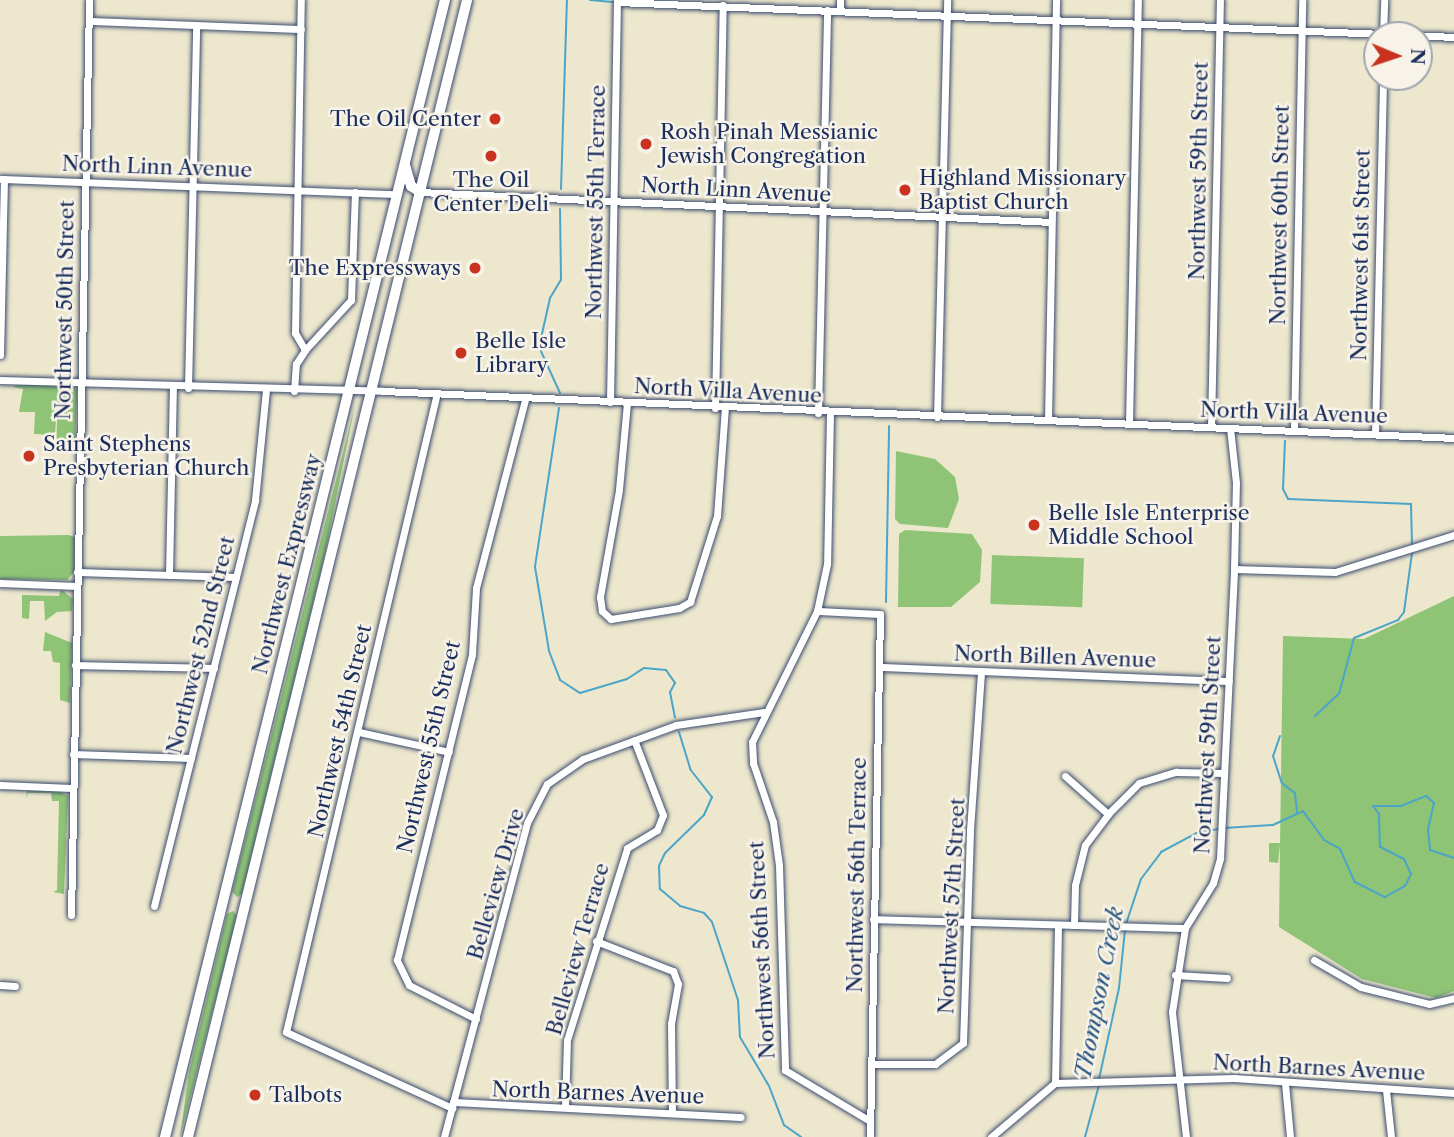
<!DOCTYPE html>
<html>
<head>
<meta charset="utf-8">
<style>
  body { margin:0 }
  #map { position:relative; width:1454px; height:1137px; overflow:hidden; background:#ede7cd; font-family:"Libre Caslon Text",serif }
  div>[style] { position:absolute }
  [style*='--x'] { left:calc(var(--x)*1px); top:calc(var(--y)*1px); width:calc(var(--w)*1px); rotate:calc(var(--a)*1deg) }
  .green>* { inset:0; background:#8fc476; transform-origin:0 0 }
  .stream>* { height:2px; margin:-1px; padding:0 1px; transform-origin:1px; border-radius:1px; background:#4ba5c8 }
  .roads { filter:drop-shadow(0 0 2px #3a4b6f) drop-shadow(0 0 2px #3a4b6f) }
  .minor>* { height:7px; margin:-3.5px; padding:0 3.5px; transform-origin:3.5px; border-radius:3.5px; background:#fff }
  .highway>* { height:10px; margin:-5px; padding:0 5px; transform-origin:5px; border-radius:5px; background:#fff }
  .dots>* { width:19px; height:19px; translate:-50% -50%; box-sizing:border-box; border:4px solid #f7f3e8; border-radius:50% }
  span { translate:-50% -50%; white-space:nowrap; text-align:center; line-height:1.15; -webkit-text-stroke:5px #f7f3e8; paint-order:stroke }
  .poi-label { font-size:21px; color:#1b2f5e }
  .right { translate:-100% -50%; text-align:right }
  .left { translate:0 -50%; text-align:left }
  .street-label { font-size:21px; color:#1b2f5e }
  .water-label { font-size:23px; color:#2c5883; font-style:italic }
  .north { position:absolute; left:1363px; top:21px; width:70px; height:70px; box-sizing:border-box; background:#f7f3e8; border:2px solid #9fa5b1; border-radius:50%; rotate:92deg; font-size:19px; font-weight:700; line-height:28px; text-align:center; color:#1b2f5e }
  .north::after { content:''; display:block; margin:auto; width:24px; height:32px; background:#c8321e; clip-path:polygon(50% 0,100% 100%,50% 72%,0 100%) }
</style>
</head>
<body>
<div id="map">
  <div class="green">
    <i style="clip-path:polygon(18px 384px,73px 386px,77px 390px,75px 445px,56px 453px,58px 390px,55px 435px,34px 434px,35px 412px,19px 412px,23px 389px,13px 387px)"></i>
    <i style="clip-path:polygon(355px 405px,324px 558px,242px 894px,237px 897px,232px 892px)"></i>
    <i style="clip-path:polygon(896px 451px,935px 459px,955px 477px,959px 499px,948px 528px,900px 524px,895px 519px)"></i>
    <i style="clip-path:polygon(905px 530px,972px 534px,982px 550px,980px 582px,951px 607px,898px 607px,899px 534px)"></i>
    <i style="clip-path:polygon(68px 535px,75px 537px,74px 572px,67px 580px,0 579px,0 536px)"></i>
    <i style="left:992px;top:555px;width:92px;height:49px;rotate:2deg"></i>
    <i style="clip-path:polygon(61px 589px,73px 599px,72px 611px,57px 612px,45px 621px,44px 601px,30px 601px,29px 619px,22px 618px,22px 595px,59px 596px)"></i>
    <i style="clip-path:polygon(1454px 596px,1454px 991px,1436px 998px,1362px 979px,1279px 927px,1280px 845px,1278px 863px,1269px 862px,1269px 843px,1280px 843px,1283px 636px,1364px 639px)"></i>
    <i style="clip-path:polygon(45px 632px,72px 643px,70px 703px,60px 700px,60px 663px,53px 662px,51px 651px,43px 651px)"></i>
    <i style="clip-path:polygon(27px 790px,60px 791px,68px 796px,64px 894px,53px 892px,57px 890px,59px 801px,52px 801px,51px 793px,28px 793px,26px 799px)"></i>
    <i style="clip-path:polygon(233px 911px,237px 916px,180px 1137px,189px 1072px,227px 914px)"></i>
  </div>
  <div class="stream">
    <i style="--x:590;--y:0;--w:23;--a:5"></i>
    <i style="--x:561;--y:189;--w:189;--a:-88.2"></i>
    <i style="--x:560;--y:393;--w:51;--a:-114.5"></i>
    <i style="--x:539;--y:347;--w:50;--a:-77.3"></i>
    <i style="--x:550;--y:298;--w:21;--a:-59"></i>
    <i style="--x:561;--y:280;--w:71;--a:-90.8"></i>
    <i style="--x:559;--y:408;--w:161;--a:98.6"></i>
    <i style="--x:535;--y:567;--w:85;--a:80.5"></i>
    <i style="--x:549;--y:651;--w:31;--a:69"></i>
    <i style="--x:560;--y:680;--w:24;--a:33"></i>
    <i style="--x:580;--y:693;--w:49;--a:-16.6"></i>
    <i style="--x:627;--y:679;--w:20;--a:-33"></i>
    <i style="--x:644;--y:668;--w:22;--a:5"></i>
    <i style="--x:666;--y:670;--w:16;--a:55"></i>
    <i style="--x:675;--y:683;--w:10;--a:119"></i>
    <i style="--x:670;--y:692;--w:26;--a:79"></i>
    <i style="--x:1285;--y:441;--w:48;--a:92.4"></i>
    <i style="--x:1283;--y:489;--w:11;--a:63"></i>
    <i style="--x:1288;--y:499;--w:123;--a:2.3"></i>
    <i style="--x:1411;--y:504;--w:40;--a:88.6"></i>
    <i style="--x:886;--y:602;--w:176;--a:-89"></i>
    <i style="--x:1315;--y:716;--w:33;--a:-43"></i>
    <i style="--x:1339;--y:694;--w:58;--a:-75"></i>
    <i style="--x:1354;--y:638;--w:48;--a:-22.2"></i>
    <i style="--x:1398;--y:620;--w:10;--a:-53"></i>
    <i style="--x:1404;--y:612;--w:60;--a:-82.3"></i>
    <i style="--x:679;--y:732;--w:39;--a:73"></i>
    <i style="--x:690;--y:769;--w:36;--a:52"></i>
    <i style="--x:712;--y:797;--w:20;--a:114"></i>
    <i style="--x:704;--y:815;--w:54;--a:135.7"></i>
    <i style="--x:665;--y:853;--w:14;--a:115"></i>
    <i style="--x:659;--y:866;--w:23;--a:88"></i>
    <i style="--x:660;--y:889;--w:26;--a:40"></i>
    <i style="--x:680;--y:906;--w:25;--a:16"></i>
    <i style="--x:704;--y:913;--w:12;--a:48"></i>
    <i style="--x:712;--y:922;--w:82;--a:71.6"></i>
    <i style="--x:738;--y:1000;--w:37;--a:87"></i>
    <i style="--x:740;--y:1037;--w:57;--a:59.4"></i>
    <i style="--x:769;--y:1086;--w:42;--a:69"></i>
    <i style="--x:784;--y:1125;--w:21;--a:35"></i>
    <i style="--x:1280;--y:736;--w:21;--a:109"></i>
    <i style="--x:1273;--y:756;--w:28;--a:72"></i>
    <i style="--x:1282;--y:783;--w:16;--a:38"></i>
    <i style="--x:1295;--y:793;--w:20;--a:84"></i>
    <i style="--x:1224;--y:828;--w:49;--a:-3.5"></i>
    <i style="--x:1273;--y:825;--w:33;--a:-25"></i>
    <i style="--x:1303;--y:811;--w:36;--a:54"></i>
    <i style="--x:1324;--y:840;--w:18;--a:29"></i>
    <i style="--x:1340;--y:849;--w:36;--a:66"></i>
    <i style="--x:1355;--y:882;--w:34;--a:27"></i>
    <i style="--x:1385;--y:897;--w:23;--a:-29"></i>
    <i style="--x:1405;--y:886;--w:13;--a:-63"></i>
    <i style="--x:1411;--y:874;--w:17;--a:-115"></i>
    <i style="--x:1404;--y:859;--w:27;--a:-153"></i>
    <i style="--x:1380;--y:847;--w:33;--a:-92"></i>
    <i style="--x:1379;--y:814;--w:10;--a:-127"></i>
    <i style="--x:1373;--y:806;--w:28;--a:0"></i>
    <i style="--x:1401;--y:806;--w:27;--a:-22"></i>
    <i style="--x:1426;--y:796;--w:11;--a:41"></i>
    <i style="--x:1434;--y:803;--w:28;--a:103"></i>
    <i style="--x:1428;--y:830;--w:20;--a:84"></i>
    <i style="--x:1430;--y:850;--w:25;--a:18"></i>
    <i style="--x:1126;--y:924;--w:47;--a:-71.6"></i>
    <i style="--x:1141;--y:879;--w:34;--a:-53"></i>
    <i style="--x:1161;--y:852;--w:40;--a:-28"></i>
    <i style="--x:1196;--y:833;--w:23;--a:-10"></i>
    <i style="--x:1099;--y:1079;--w:93;--a:-77.6"></i>
    <i style="--x:1119;--y:988;--w:58;--a:-84.1"></i>
    <i style="--x:1085;--y:1137;--w:54;--a:-74.9"></i>
  </div>
  <div class="roads">
    <div class="minor">
      <i style="--x:840;--y:11;--w:11;--a:-90"></i>
      <i style="--x:89;--y:21;--w:212;--a:2.2"></i>
      <i style="--x:1383;--y:35;--w:35;--a:-88"></i>
      <i style="--x:0;--y:179;--w:397;--a:2.2"></i>
      <i style="--x:420;--y:192;--w:632;--a:2.72"></i>
      <i style="--x:305;--y:350;--w:68;--a:-47.4"></i>
      <i style="--x:351;--y:300;--w:108;--a:-87.9"></i>
      <i style="--x:0;--y:355;--w:176;--a:-88.7"></i>
      <i style="--x:0;--y:380;--w:383;--a:1.6"></i>
      <i style="--x:383;--y:391;--w:1072;--a:2.51"></i>
      <i style="--x:188;--y:388;--w:363;--a:-88.7"></i>
      <i style="--x:294;--y:391;--w:27;--a:-86"></i>
      <i style="--x:296;--y:364;--w:17;--a:-57"></i>
      <i style="--x:305;--y:350;--w:20;--a:-120"></i>
      <i style="--x:295;--y:333;--w:333;--a:-89"></i>
      <i style="--x:436;--y:397;--w:652;--a:103.29"></i>
      <i style="--x:286;--y:1032;--w:183;--a:24.6"></i>
      <i style="--x:610;--y:402;--w:400;--a:-89"></i>
      <i style="--x:617;--y:2;--w:838;--a:2.39"></i>
      <i style="--x:627;--y:403;--w:87;--a:95.3"></i>
      <i style="--x:619;--y:490;--w:109;--a:100.1"></i>
      <i style="--x:600;--y:597;--w:14;--a:82"></i>
      <i style="--x:602;--y:611;--w:12;--a:42"></i>
      <i style="--x:611;--y:619;--w:69;--a:-9.2"></i>
      <i style="--x:679;--y:608;--w:13;--a:-29"></i>
      <i style="--x:690;--y:602;--w:90;--a:-72.6"></i>
      <i style="--x:717;--y:516;--w:108;--a:-85.8"></i>
      <i style="--x:715;--y:408;--w:403;--a:-88.9"></i>
      <i style="--x:818;--y:413;--w:403;--a:-88.7"></i>
      <i style="--x:830;--y:413;--w:151;--a:91.1"></i>
      <i style="--x:827;--y:564;--w:48;--a:102"></i>
      <i style="--x:817;--y:611;--w:146;--a:116.4"></i>
      <i style="--x:752;--y:742;--w:21;--a:87"></i>
      <i style="--x:753;--y:763;--w:62;--a:71.3"></i>
      <i style="--x:773;--y:822;--w:43;--a:82.1"></i>
      <i style="--x:779;--y:865;--w:205;--a:88.3"></i>
      <i style="--x:785;--y:1070;--w:99;--a:31"></i>
      <i style="--x:937;--y:417;--w:417;--a:-88.6"></i>
      <i style="--x:1048;--y:420;--w:420;--a:-88.9"></i>
      <i style="--x:1129;--y:424;--w:424;--a:-88.8"></i>
      <i style="--x:1211;--y:427;--w:427;--a:-88.8"></i>
      <i style="--x:1294;--y:430;--w:430;--a:-88.9"></i>
      <i style="--x:1375;--y:434;--w:357;--a:-88.7"></i>
      <i style="--x:1234;--y:569;--w:101;--a:1.7"></i>
      <i style="--x:1335;--y:572;--w:125;--a:-17.3"></i>
      <i style="--x:77;--y:572;--w:159;--a:1.8"></i>
      <i style="--x:169;--y:575;--w:188;--a:-88.8"></i>
      <i style="--x:0;--y:583;--w:77;--a:2.2"></i>
      <i style="--x:817;--y:611;--w:63;--a:2.7"></i>
      <i style="--x:880;--y:614;--w:523;--a:91.1"></i>
      <i style="--x:75;--y:665;--w:139;--a:1.2"></i>
      <i style="--x:880;--y:667;--w:349;--a:2.3"></i>
      <i style="--x:359;--y:732;--w:92;--a:12.5"></i>
      <i style="--x:73;--y:754;--w:118;--a:1.9"></i>
      <i style="--x:1065;--y:776;--w:57;--a:41.5"></i>
      <i style="--x:0;--y:785;--w:72;--a:2.4"></i>
      <i style="--x:154;--y:906;--w:418;--a:-76"></i>
      <i style="--x:255;--y:500;--w:111;--a:-84.3"></i>
      <i style="--x:71;--y:915;--w:915;--a:-88.87"></i>
      <i style="--x:873;--y:919;--w:312;--a:1.7"></i>
      <i style="--x:1074;--y:925;--w:40;--a:-88.6"></i>
      <i style="--x:1075;--y:885;--w:41;--a:-76"></i>
      <i style="--x:1085;--y:845;--w:39;--a:-53"></i>
      <i style="--x:1108;--y:814;--w:44;--a:-45"></i>
      <i style="--x:1139;--y:783;--w:39;--a:-17"></i>
      <i style="--x:1176;--y:772;--w:47;--a:1.2"></i>
      <i style="--x:596;--y:941;--w:83;--a:21.3"></i>
      <i style="--x:673;--y:971;--w:14;--a:69"></i>
      <i style="--x:678;--y:984;--w:40;--a:100"></i>
      <i style="--x:671;--y:1023;--w:90;--a:89.4"></i>
      <i style="--x:1314;--y:960;--w:54;--a:29.9"></i>
      <i style="--x:1361;--y:987;--w:70;--a:14"></i>
      <i style="--x:1429;--y:1004;--w:26;--a:-13"></i>
      <i style="--x:1175;--y:975;--w:52;--a:3.3"></i>
      <i style="--x:0;--y:985;--w:15;--a:4"></i>
      <i style="--x:476;--y:1019;--w:75;--a:-153.1"></i>
      <i style="--x:409;--y:985;--w:28;--a:-116"></i>
      <i style="--x:397;--y:960;--w:315;--a:-76.2"></i>
      <i style="--x:472;--y:654;--w:66;--a:-86.5"></i>
      <i style="--x:476;--y:588;--w:194;--a:-75.4"></i>
      <i style="--x:872;--y:1064;--w:63;--a:0"></i>
      <i style="--x:935;--y:1064;--w:35;--a:-37"></i>
      <i style="--x:963;--y:1043;--w:213;--a:-88.1"></i>
      <i style="--x:970;--y:830;--w:158;--a:-86"></i>
      <i style="--x:1055;--y:1083;--w:157;--a:-88.9"></i>
      <i style="--x:1285;--y:1083;--w:54;--a:84.7"></i>
      <i style="--x:1386;--y:1090;--w:47;--a:83.9"></i>
      <i style="--x:453;--y:1102;--w:288;--a:3"></i>
      <i style="--x:565;--y:1107;--w:67;--a:-88.3"></i>
      <i style="--x:567;--y:1040;--w:201;--a:-72.6"></i>
      <i style="--x:627;--y:848;--w:35;--a:-31"></i>
      <i style="--x:657;--y:830;--w:16;--a:-68"></i>
      <i style="--x:663;--y:815;--w:80;--a:-111.1"></i>
      <i style="--x:444;--y:1137;--w:325;--a:-75.2"></i>
      <i style="--x:527;--y:823;--w:44;--a:-62.9"></i>
      <i style="--x:547;--y:784;--w:44;--a:-34.8"></i>
      <i style="--x:583;--y:759;--w:99;--a:-20.1"></i>
      <i style="--x:676;--y:725;--w:89;--a:-8.4"></i>
      <i style="--x:991;--y:1137;--w:84;--a:-40.2"></i>
      <i style="--x:1055;--y:1083;--w:179;--a:-1.6"></i>
      <i style="--x:1234;--y:1078;--w:221;--a:3.9"></i>
      <i style="--x:1186;--y:1137;--w:126;--a:-96.4"></i>
      <i style="--x:1172;--y:1012;--w:85;--a:-81.2"></i>
      <i style="--x:1185;--y:928;--w:53;--a:-58.1"></i>
      <i style="--x:1213;--y:883;--w:26;--a:-74"></i>
      <i style="--x:1220;--y:858;--w:289;--a:-87.2"></i>
      <i style="--x:1234;--y:569;--w:86;--a:-88.7"></i>
      <i style="--x:1236;--y:483;--w:55;--a:-96.2"></i>
    </div>
    <div class="highway">
      <i style="--x:405;--y:165;--w:22;--a:74"></i>
      <i style="--x:411;--y:186;--w:11;--a:34"></i>
      <i style="--x:165;--y:1137;--w:1171;--a:-76.17"></i>
      <i style="--x:188;--y:1137;--w:1171;--a:-76.21"></i>
    </div>
  </div>
  <div class="dots">
    <i style="left:495px;top:119px;background:#c8321e"></i>
    <i style="left:646px;top:144px;background:#c8321e"></i>
    <i style="left:491px;top:156px;background:#c8321e"></i>
    <i style="left:905px;top:190px;background:#c8321e"></i>
    <i style="left:475px;top:268px;background:#c8321e"></i>
    <i style="left:461px;top:353px;background:#c8321e"></i>
    <i style="left:29px;top:456px;background:#c8321e"></i>
    <i style="left:1034px;top:525px;background:#c8321e"></i>
    <i style="left:255px;top:1095px;background:#c8321e"></i>
  </div>
  <div class="poi-label">
    <span class="right" style="left:481px;top:119px">The Oil Center</span>
    <span class="left" style="left:660px;top:144px">Rosh Pinah Messianic<br>Jewish Congregation</span>
    <span class="left" style="left:919px;top:190px">Highland Missionary<br>Baptist Church</span>
    <span style="left:491px;top:192px">The Oil<br>Center Deli</span>
    <span class="right" style="left:461px;top:268px">The Expressways</span>
    <span class="left" style="left:475px;top:353px">Belle Isle<br>Library</span>
    <span class="left" style="left:43px;top:456px">Saint Stephens<br>Presbyterian Church</span>
    <span class="left" style="left:1048px;top:525px">Belle Isle Enterprise<br>Middle School</span>
    <span class="left" style="left:269px;top:1095px">Talbots</span>
  </div>
  <div class="street-label">
    <span style="left:157px;top:167px;rotate:2deg">North Linn Avenue</span>
    <span style="left:1199px;top:171px;rotate:-89deg">Northwest 59th Street</span>
    <span style="left:736px;top:190px;rotate:3deg">North Linn Avenue</span>
    <span style="left:596px;top:202px;rotate:-89deg">Northwest 55th Terrace</span>
    <span style="left:1280px;top:215px;rotate:-89deg">Northwest 60th Street</span>
    <span style="left:1361px;top:255px;rotate:-89deg">Northwest 61st Street</span>
    <span style="left:65px;top:310px;rotate:-89deg">Northwest 50th Street</span>
    <span style="left:728px;top:391px;rotate:3deg">North Villa Avenue</span>
    <span style="left:1294px;top:413px;rotate:2deg">North Villa Avenue</span>
    <span style="left:287px;top:564px;rotate:-76deg">Northwest Expressway</span>
    <span style="left:201px;top:645px;rotate:-76deg">Northwest 52nd Street</span>
    <span style="left:1055px;top:657px;rotate:2deg">North Billen Avenue</span>
    <span style="left:340px;top:731px;rotate:-77deg">Northwest 54th Street</span>
    <span style="left:1208px;top:745px;rotate:-87deg">Northwest 59th Street</span>
    <span style="left:429px;top:747px;rotate:-77deg">Northwest 55th Street</span>
    <span style="left:857px;top:875px;rotate:-89deg">Northwest 56th Terrace</span>
    <span style="left:496px;top:884px;rotate:-74deg">Belleview Drive</span>
    <span style="left:952px;top:906px;rotate:-87deg">Northwest 57th Street</span>
    <span style="left:578px;top:949px;rotate:-74deg">Belleview Terrace</span>
    <span style="left:762px;top:950px;rotate:-93deg">Northwest 56th Street</span>
    <span style="left:1319px;top:1068px;rotate:3deg">North Barnes Avenue</span>
    <span style="left:598px;top:1093px;rotate:2deg">North Barnes Avenue</span>
  </div>
  <div class="water-label">
    <span style="left:1099px;top:993px;rotate:-79deg">Thompson Creek</span>
  </div>
  <div class="north">N</div>
</div>
</body>
</html>
